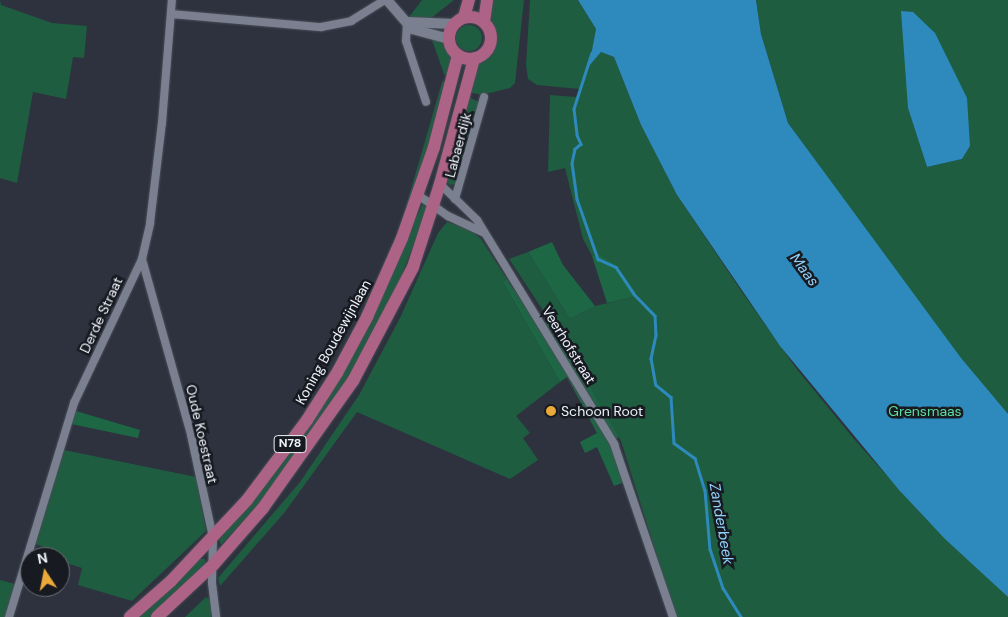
<!DOCTYPE html>
<html>
<head>
<meta charset="utf-8">
<style>
  body { margin:0 }
  #map { position:relative; width:1008px; height:617px; overflow:hidden; background:#2d323e; font-family:"DM Sans",sans-serif }
  div>[style] { position:absolute }
  [style*='--x'] { left:calc(var(--x)*1px); top:calc(var(--y)*1px); width:calc(var(--w)*1px); rotate:calc(var(--a)*1deg) }
  .green>* { inset:0; background:#1e5d40 }
  .round { border-radius:50% }
  .forest>* { inset:0; background:#1d6745 }
  .water>* { inset:0; background:#2e89bc }
  .stream>* { height:2.5px; margin:-1.25px; padding:0 1.25px; transform-origin:1.25px; border-radius:1.25px; background:#2e89bc }
  .roads { filter:drop-shadow(0 0 1px #494e58) drop-shadow(0 0 1px #494e58) }
  .minor>* { height:8px; margin:-4px; padding:0 4px; transform-origin:4px; border-radius:4px; background:#7a808f }
  .tertiary>* { height:10px; margin:-5px; padding:0 5px; transform-origin:5px; border-radius:5px; background:#7a808f }
  .primary>* { height:12px; margin:-6px; padding:0 6px; transform-origin:6px; border-radius:6px; background:#ad6385 }
  .primary>.ring { margin:-6px; padding:0; box-sizing:content-box; background:none; border:12px solid #ad6385; border-radius:50% }
  .dots>* { width:14px; height:14px; translate:-50% -50%; box-sizing:border-box; border:2px solid #171a20; border-radius:50% }
  span { translate:-50% -50%; white-space:nowrap; text-align:center; line-height:1.15; -webkit-text-stroke:5px #171a20; paint-order:stroke }
  .shield-label span { padding:1px 4px; background:#171a20; border:1px solid; border-radius:4px; -webkit-text-stroke-width:0 }
  .shield-label { font-size:12px; color:#eef2fa; font-weight:700 }
  .street-label { font-size:14px; color:#eef2fa }
  .poi-label { font-size:14px; color:#eef2fa }
  .left { translate:0 -50%; text-align:left }
  .park-label { font-size:14px; color:#5ddb9e }
  .water-label { font-size:15px; color:#91d0f9; font-style:italic }
  .north { position:absolute; left:20px; top:547px; width:50px; height:50px; box-sizing:border-box; background:#171a20; border:1px solid #6d7077; border-radius:50%; rotate:349deg; font-size:14px; font-weight:700; line-height:20px; text-align:center; color:#eef2fa }
  .north::after { content:''; display:block; margin:auto; width:18px; height:22px; background:#eba939; clip-path:polygon(50% 0,100% 100%,50% 72%,0 100%) }
</style>
</head>
<body>
<div id="map">
  <div class="green">
    <i style="clip-path:polygon(0 0,1px 5px,52px 23px,87px 26px,84px 58px,73px 57px,66px 99px,33px 92px,17px 183px,0 178px)"></i>
    <i style="clip-path:polygon(422px 0,454px 0,430px 19px,409px 17px)"></i>
    <i style="clip-path:polygon(489px 0,524px 0,515px 83px,510px 88px,481px 95px,469px 92px,479px 63px,489px 55px,495px 43px)"></i>
    <i style="clip-path:polygon(530px 0,578px 0,596px 29px,590px 64px,601px 52px,614px 57px,641px 125px,677px 195px,742px 292px,796px 368px,854px 439px,924px 517px,1008px 597px,1008px 617px,676px 617px,621px 441px,564px 342px,509px 259px,528px 252px,570px 319px,595px 306px,638px 296px,610px 261px,598px 253px,592px 256px,583px 239px,565px 168px,548px 172px,550px 95px,576px 97px,579px 89px,537px 85px,528px 79px,526px 65px)"></i>
    <i style="clip-path:polygon(evenodd,756px 0,1008px 0,1008px 492px,702px 13px,926px 313px,788px 123px,761px 34px,756px 0,908px 108px,970px 146px,962px 159px,927px 167px,908px 108px)"></i>
    <i class="round" style="left:456px;top:25px;width:26px;height:26px"></i>
    <i style="clip-path:polygon(431px 37px,442px 42px,450px 55px,449px 77px,444px 74px)"></i>
    <i style="clip-path:polygon(446px 80px,430px 141px,401px 224px,442px 82px)"></i>
    <i style="clip-path:polygon(467px 96px,479px 102px,456px 184px,450px 185px,447px 182px)"></i>
    <i style="clip-path:polygon(423px 204px,427px 209px,401px 277px,349px 378px,277px 483px,221px 545px,219px 540px,300px 439px)"></i>
    <i style="clip-path:polygon(447px 222px,470px 230px,481px 239px,507px 279px,503px 282px,560px 382px,516px 416px,530px 433px,523px 438px,538px 460px,510px 479px,357px 412px,285px 512px,220px 586px,218px 578px,300px 482px,359px 395px,400px 318px,438px 233px)"></i>
    <i style="clip-path:polygon(64px 450px,196px 477px,206px 531px,132px 601px,78px 585px,82px 568px,60px 561px,60px 557px,53px 557px,55px 551px,35px 544px)"></i>
    <i style="clip-path:polygon(200px 559px,205px 559px,206px 564px,178px 592px,151px 617px,138px 617px)"></i>
    <i style="clip-path:polygon(0 580px,15px 584px,6px 617px,0 617px)"></i>
    <i style="clip-path:polygon(206px 597px,211px 600px,211px 617px,185px 617px)"></i>
  </div>
  <div class="forest">
    <i style="clip-path:polygon(552px 242px,563px 265px,595px 306px,570px 319px,528px 252px)"></i>
    <i style="clip-path:polygon(598px 253px,616px 265px,638px 296px,607px 303px,592px 256px)"></i>
    <i style="clip-path:polygon(507px 279px,538px 326px,550px 319px,564px 342px,619px 437px,609px 443px,625px 482px,614px 486px,597px 447px,585px 453px,580px 442px,597px 433px,567px 377px,560px 382px,503px 282px)"></i>
    <i style="clip-path:polygon(76px 411px,140px 430px,138px 438px,71px 424px)"></i>
  </div>
  <div class="water">
    <i style="clip-path:polygon(578px 0,756px 0,761px 34px,788px 123px,961px 358px,1008px 414px,1008px 597px,945px 539px,899px 490px,780px 346px,677px 195px,641px 125px,614px 57px,601px 52px,589px 66px,596px 29px)"></i>
    <i style="clip-path:polygon(901px 11px,913px 12px,935px 33px,967px 98px,970px 146px,962px 159px,927px 167px,908px 108px)"></i>
  </div>
  <div class="stream">
    <i style="--x:592;--y:53;--w:59;--a:107.8"></i>
    <i style="--x:574;--y:109;--w:26;--a:83"></i>
    <i style="--x:577;--y:135;--w:10;--a:66"></i>
    <i style="--x:581;--y:144;--w:8;--a:140"></i>
    <i style="--x:575;--y:149;--w:14;--a:102"></i>
    <i style="--x:572;--y:163;--w:36;--a:82"></i>
    <i style="--x:577;--y:199;--w:64;--a:70.7"></i>
    <i style="--x:598;--y:259;--w:20;--a:24"></i>
    <i style="--x:616;--y:267;--w:32;--a:56"></i>
    <i style="--x:634;--y:294;--w:30;--a:46"></i>
    <i style="--x:655;--y:316;--w:19;--a:87"></i>
    <i style="--x:656;--y:335;--w:24;--a:102"></i>
    <i style="--x:651;--y:358;--w:27;--a:80"></i>
    <i style="--x:656;--y:385;--w:19;--a:39"></i>
    <i style="--x:671;--y:397;--w:46;--a:86.3"></i>
    <i style="--x:674;--y:443;--w:26;--a:36"></i>
    <i style="--x:695;--y:458;--w:34;--a:73"></i>
    <i style="--x:705;--y:490;--w:59;--a:85.2"></i>
    <i style="--x:710;--y:549;--w:41;--a:71.6"></i>
    <i style="--x:723;--y:588;--w:34;--a:58"></i>
  </div>
  <div class="roads">
    <div class="minor">
      <i style="--x:171;--y:14;--w:151;--a:5"></i>
      <i style="--x:321;--y:27;--w:31;--a:-11"></i>
      <i style="--x:351;--y:21;--w:39;--a:-32"></i>
      <i style="--x:407;--y:22;--w:19;--a:93"></i>
      <i style="--x:406;--y:41;--w:64;--a:71.8"></i>
      <i style="--x:440;--y:184;--w:52;--a:44.2"></i>
      <i style="--x:477;--y:220;--w:263;--a:58.5"></i>
      <i style="--x:614;--y:444;--w:183;--a:71.2"></i>
      <i style="--x:418;--y:195;--w:37;--a:35"></i>
      <i style="--x:448;--y:216;--w:40;--a:25"></i>
      <i style="--x:455;--y:199;--w:106;--a:-74.1"></i>
      <i style="--x:142;--y:259;--w:183;--a:74.4"></i>
      <i style="--x:191;--y:435;--w:105;--a:77.9"></i>
      <i style="--x:213;--y:538;--w:45;--a:91.3"></i>
      <i style="--x:212;--y:583;--w:34;--a:83"></i>
      <i style="--x:9;--y:617;--w:224;--a:-73.1"></i>
      <i style="--x:74;--y:403;--w:159;--a:-64.7"></i>
      <i style="--x:142;--y:259;--w:37;--a:-77"></i>
      <i style="--x:150;--y:223;--w:101;--a:-83.2"></i>
      <i style="--x:162;--y:123;--w:123;--a:-85.4"></i>
    </div>
    <div class="tertiary">
      <i style="--x:387;--y:0;--w:38;--a:49"></i>
      <i style="--x:412;--y:29;--w:38;--a:15"></i>
      <i style="--x:407;--y:22;--w:47;--a:2.4"></i>
    </div>
    <div class="primary">
      <i class="ring" style="left:449px;top:17px;width:30px;height:30px"></i>
      <i style="--x:464;--y:17;--w:18;--a:-74"></i>
      <i style="--x:484;--y:22;--w:22;--a:-82"></i>
      <i style="--x:130;--y:617;--w:55;--a:-41.3"></i>
      <i style="--x:171;--y:581;--w:111;--a:-46.8"></i>
      <i style="--x:247;--y:500;--w:100;--a:-53.1"></i>
      <i style="--x:307;--y:420;--w:56;--a:-57.4"></i>
      <i style="--x:337;--y:373;--w:64;--a:-61.8"></i>
      <i style="--x:367;--y:317;--w:86;--a:-66.1"></i>
      <i style="--x:402;--y:238;--w:96;--a:-70.6"></i>
      <i style="--x:434;--y:147;--w:95;--a:-75.4"></i>
      <i style="--x:157;--y:617;--w:78;--a:-42.9"></i>
      <i style="--x:214;--y:564;--w:74;--a:-48.8"></i>
      <i style="--x:263;--y:508;--w:156;--a:-54.7"></i>
      <i style="--x:353;--y:381;--w:129;--a:-62.2"></i>
      <i style="--x:413;--y:267;--w:87;--a:-72"></i>
      <i style="--x:440;--y:184;--w:130;--a:-74.8"></i>
    </div>
  </div>
  <div class="dots">
    <i style="left:551px;top:411px;background:#eba939"></i>
  </div>
  <div class="shield-label">
    <span style="left:290px;top:444px">N78</span>
  </div>
  <div class="street-label">
    <span style="left:458px;top:145px;rotate:-75deg">Labaerdijk</span>
    <span style="left:101px;top:315px;rotate:-65deg">Derde Straat</span>
    <span style="left:333px;top:342px;rotate:-61deg">Koning Boudewijnlaan</span>
    <span style="left:569px;top:345px;rotate:58deg">Veerhofstraat</span>
    <span style="left:202px;top:434px;rotate:77deg">Oude Koestraat</span>
  </div>
  <div class="poi-label">
    <span class="left" style="left:561px;top:411px">Schoon Root</span>
  </div>
  <div class="park-label">
    <span style="left:925px;top:411px">Grensmaas</span>
  </div>
  <div class="water-label">
    <span style="left:804px;top:270px;rotate:53deg">Maas</span>
    <span style="left:721px;top:524px;rotate:80deg">Zanderbeek</span>
  </div>
  <div class="north">N</div>
</div>
</body>
</html>
